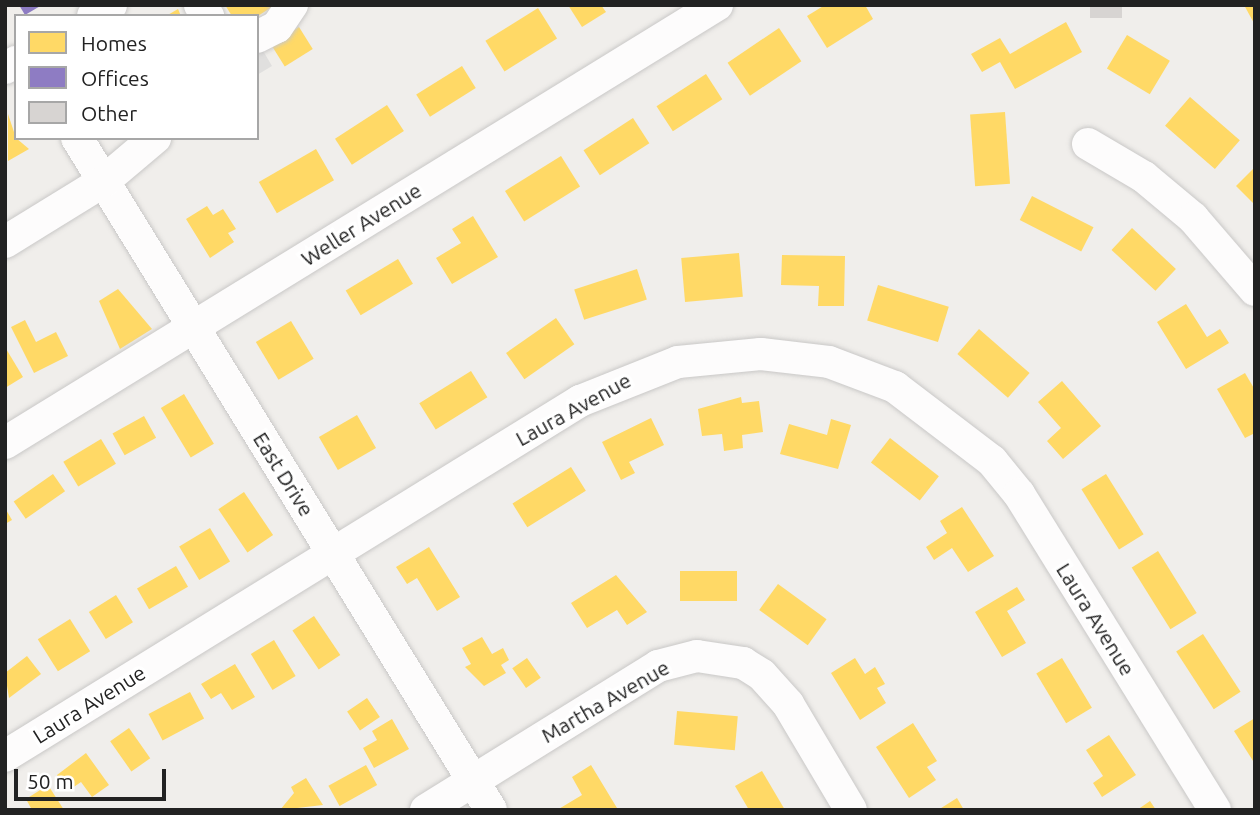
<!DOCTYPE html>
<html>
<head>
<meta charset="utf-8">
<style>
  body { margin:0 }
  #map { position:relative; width:1260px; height:815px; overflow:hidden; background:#f0eeeb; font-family:Ubuntu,sans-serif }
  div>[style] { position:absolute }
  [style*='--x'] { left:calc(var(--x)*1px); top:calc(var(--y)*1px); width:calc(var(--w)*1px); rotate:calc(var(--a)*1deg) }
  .parking>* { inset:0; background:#e0dfde }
  .homes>* { inset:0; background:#ffd966; transform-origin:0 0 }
  .offices>* { inset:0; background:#8e7cc3 }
  .building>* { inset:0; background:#d7d4d2; transform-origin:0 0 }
  .roads { filter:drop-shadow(0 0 2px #c9c8c7) drop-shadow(0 0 2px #c9c8c7) }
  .minor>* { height:32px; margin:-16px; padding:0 16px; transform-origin:16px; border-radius:16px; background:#fdfcfc }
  span { translate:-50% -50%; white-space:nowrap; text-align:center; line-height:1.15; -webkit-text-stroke:7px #fff; paint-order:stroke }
  .street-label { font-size:21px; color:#222 }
  .frame { position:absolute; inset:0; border:7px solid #222; pointer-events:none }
  .legend { position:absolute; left:14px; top:14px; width:245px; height:126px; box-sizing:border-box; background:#fff; border:2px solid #a7a7a7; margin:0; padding:9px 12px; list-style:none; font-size:21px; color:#222 }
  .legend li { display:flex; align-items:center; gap:14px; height:35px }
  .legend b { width:35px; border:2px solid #a7a7a7 }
  .scale { position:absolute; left:14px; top:769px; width:152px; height:32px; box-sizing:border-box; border:4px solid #222; border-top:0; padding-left:9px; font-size:21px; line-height:24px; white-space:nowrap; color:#222; -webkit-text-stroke:5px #fff; paint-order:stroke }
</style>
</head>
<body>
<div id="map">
  <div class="parking">
    <i style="clip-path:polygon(286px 5px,299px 27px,262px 49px,272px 66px,257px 75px,257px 20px)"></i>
  </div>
  <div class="homes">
    <i style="clip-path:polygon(225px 5px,275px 5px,258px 16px,232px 16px)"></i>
    <i style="clip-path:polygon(568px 5px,601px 5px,606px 12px,582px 27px)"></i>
    <i style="clip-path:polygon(825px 5px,865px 5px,873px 19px,827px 48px,807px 16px)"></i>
    <i style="clip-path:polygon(1244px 5px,1255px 5px,1255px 25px)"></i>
    <i style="left:538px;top:8px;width:36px;height:62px;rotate:58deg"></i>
    <i style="clip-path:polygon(178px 9px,181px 16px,166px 16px)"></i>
    <i style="clip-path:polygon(1066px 22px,1082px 52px,1015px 89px,1000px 62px,982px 72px,971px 54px,1000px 38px,1010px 54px)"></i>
    <i style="left:299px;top:27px;width:26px;height:33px;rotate:58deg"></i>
    <i style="left:779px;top:28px;width:40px;height:62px;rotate:56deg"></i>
    <i style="left:1127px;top:35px;width:50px;height:39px;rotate:31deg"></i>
    <i style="left:462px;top:66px;width:26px;height:54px;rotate:58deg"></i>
    <i style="left:706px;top:74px;width:30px;height:59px;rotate:57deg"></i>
    <i style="left:1190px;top:97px;width:66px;height:38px;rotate:41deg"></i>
    <i style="left:387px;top:105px;width:31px;height:62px;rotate:57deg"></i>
    <i style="left:1005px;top:112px;width:72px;height:35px;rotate:86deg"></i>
    <i style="clip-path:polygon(8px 114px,16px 138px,29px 149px,8px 161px)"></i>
    <i style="left:633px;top:118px;width:30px;height:59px;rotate:57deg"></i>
    <i style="left:316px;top:149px;width:36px;height:66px;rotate:60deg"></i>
    <i style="left:561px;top:156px;width:36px;height:66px;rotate:58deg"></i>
    <i style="clip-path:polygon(1255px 167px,1255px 205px,1236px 186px)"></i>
    <i style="left:1032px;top:196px;width:69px;height:27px;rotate:27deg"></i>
    <i style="clip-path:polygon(207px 206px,213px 215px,223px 209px,236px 229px,228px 233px,234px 242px,210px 258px,186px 219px)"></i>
    <i style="clip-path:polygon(473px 216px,498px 257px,452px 284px,436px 258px,461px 243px,452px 229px)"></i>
    <i style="left:1132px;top:228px;width:60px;height:30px;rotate:43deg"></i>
    <i style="left:739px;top:253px;width:44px;height:58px;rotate:85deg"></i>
    <i style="clip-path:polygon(782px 255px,845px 256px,844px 306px,818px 306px,819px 286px,781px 285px)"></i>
    <i style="left:398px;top:259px;width:29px;height:61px;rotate:59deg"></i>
    <i style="left:637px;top:269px;width:32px;height:66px;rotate:72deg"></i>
    <i style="left:878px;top:285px;width:74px;height:37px;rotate:17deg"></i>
    <i style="clip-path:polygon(118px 289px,152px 329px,120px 349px,99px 301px)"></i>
    <i style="clip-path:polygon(1186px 304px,1207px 337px,1220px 329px,1229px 343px,1186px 369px,1157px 322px)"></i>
    <i style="left:556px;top:318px;width:32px;height:61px;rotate:55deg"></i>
    <i style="clip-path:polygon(25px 320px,36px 342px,56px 332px,68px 356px,34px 373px,11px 327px)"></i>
    <i style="left:291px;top:321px;width:44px;height:41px;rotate:59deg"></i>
    <i style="left:979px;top:329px;width:67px;height:33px;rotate:41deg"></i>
    <i style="clip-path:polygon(5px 347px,23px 377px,5px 388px)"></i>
    <i style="left:471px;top:371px;width:31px;height:61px;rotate:58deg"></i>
    <i style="clip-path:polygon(1245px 373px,1255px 390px,1255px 433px,1245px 438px,1217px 389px)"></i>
    <i style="clip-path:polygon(1062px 381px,1101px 426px,1063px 459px,1047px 441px,1061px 428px,1038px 402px)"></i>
    <i style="left:184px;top:394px;width:58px;height:27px;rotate:59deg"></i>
    <i style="clip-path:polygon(741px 397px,742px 403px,759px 401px,763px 432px,742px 435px,743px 448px,724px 451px,722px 434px,702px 436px,698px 409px)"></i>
    <i style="left:357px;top:415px;width:38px;height:44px;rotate:60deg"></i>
    <i style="left:144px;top:416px;width:25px;height:36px;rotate:61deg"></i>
    <i style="clip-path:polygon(651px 418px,664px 445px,629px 462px,635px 473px,621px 480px,602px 442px)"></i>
    <i style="clip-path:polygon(831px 419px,851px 425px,838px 469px,780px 454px,789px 424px,827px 435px)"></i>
    <i style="left:890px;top:438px;width:62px;height:31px;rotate:38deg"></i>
    <i style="left:101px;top:439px;width:29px;height:44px;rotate:59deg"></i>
    <i style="left:571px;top:467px;width:28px;height:69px;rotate:58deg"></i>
    <i style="left:53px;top:474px;width:21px;height:48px;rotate:55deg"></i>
    <i style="left:1106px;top:474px;width:71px;height:29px;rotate:58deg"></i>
    <i style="left:244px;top:492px;width:52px;height:31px;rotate:56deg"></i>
    <i style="clip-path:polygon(962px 507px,994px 556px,968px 572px,952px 548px,934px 560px,926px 547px,947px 533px,940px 521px)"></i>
    <i style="clip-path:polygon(5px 508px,12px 520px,5px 524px)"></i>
    <i style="left:210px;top:528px;width:39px;height:36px;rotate:59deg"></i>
    <i style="clip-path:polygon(429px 547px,460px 597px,437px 611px,417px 578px,407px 584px,396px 567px)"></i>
    <i style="left:1158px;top:551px;width:73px;height:31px;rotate:58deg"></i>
    <i style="left:176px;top:566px;width:24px;height:45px;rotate:60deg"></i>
    <i style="left:737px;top:571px;width:30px;height:57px;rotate:90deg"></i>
    <i style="clip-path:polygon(616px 575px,647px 612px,627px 625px,617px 610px,587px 628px,571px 603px)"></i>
    <i style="left:778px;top:584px;width:60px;height:32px;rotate:36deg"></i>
    <i style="clip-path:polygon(1017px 587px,1025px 600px,1007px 611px,1026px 643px,1002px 657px,975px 612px)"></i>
    <i style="left:116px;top:595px;width:32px;height:32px;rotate:58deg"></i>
    <i style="left:314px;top:616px;width:47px;height:26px;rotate:56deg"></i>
    <i style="left:70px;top:619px;width:38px;height:38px;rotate:58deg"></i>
    <i style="left:1203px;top:634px;width:69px;height:32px;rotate:57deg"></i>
    <i style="clip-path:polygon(482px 637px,492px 654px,503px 648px,509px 660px,501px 665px,506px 673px,484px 686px,465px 667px,471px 664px,462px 648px)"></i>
    <i style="left:274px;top:640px;width:42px;height:27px;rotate:59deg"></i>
    <i style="clip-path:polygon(27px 656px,41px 674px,9px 698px,5px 673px)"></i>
    <i style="left:527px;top:658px;width:24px;height:18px;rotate:55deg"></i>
    <i style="clip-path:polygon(855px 658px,865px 674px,875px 667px,885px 684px,877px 688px,886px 703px,860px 720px,831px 673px)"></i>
    <i style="left:1062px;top:658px;width:58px;height:30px;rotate:59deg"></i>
    <i style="clip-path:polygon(235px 664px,255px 697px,232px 710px,221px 693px,211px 699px,201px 684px)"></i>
    <i style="left:190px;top:692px;width:30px;height:47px;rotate:62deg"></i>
    <i style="left:367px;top:698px;width:23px;height:24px;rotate:56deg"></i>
    <i style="left:677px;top:711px;width:61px;height:34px;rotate:5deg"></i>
    <i style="clip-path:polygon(1255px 718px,1255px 764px,1234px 731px)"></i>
    <i style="clip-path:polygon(392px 719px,409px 749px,374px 768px,363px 748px,377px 740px,372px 731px)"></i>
    <i style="clip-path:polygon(913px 723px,937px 761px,927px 767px,936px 780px,909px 798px,876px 747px)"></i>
    <i style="left:129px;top:728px;width:37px;height:23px;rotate:55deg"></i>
    <i style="clip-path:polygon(1109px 735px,1136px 775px,1102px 797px,1093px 783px,1103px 776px,1086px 750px)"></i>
    <i style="clip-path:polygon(86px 753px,109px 785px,92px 797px,81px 782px,68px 791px,57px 775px)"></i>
    <i style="left:366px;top:765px;width:23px;height:43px;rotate:61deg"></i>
    <i style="clip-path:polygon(591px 765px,617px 808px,557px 810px,582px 795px,572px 777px)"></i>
    <i style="clip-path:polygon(762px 771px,785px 810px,749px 810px,735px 786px)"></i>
    <i style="clip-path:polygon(306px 778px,323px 805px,280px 810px,294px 793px,291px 787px)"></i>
    <i style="clip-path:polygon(48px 785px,64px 810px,32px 810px,26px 799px)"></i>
    <i style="clip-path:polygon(957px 798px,964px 810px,938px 810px)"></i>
    <i style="clip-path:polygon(1150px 801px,1156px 810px,1137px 810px)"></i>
  </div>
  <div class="offices">
    <i style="clip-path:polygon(19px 5px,42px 5px,25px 15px)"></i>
  </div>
  <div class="building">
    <i style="left:1090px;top:5px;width:32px;height:13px"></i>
  </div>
  <div class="roads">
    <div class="minor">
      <i style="--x:200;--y:5;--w:14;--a:54"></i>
      <i style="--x:93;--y:16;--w:21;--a:-31"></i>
      <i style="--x:257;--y:37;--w:22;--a:-27"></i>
      <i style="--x:277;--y:27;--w:27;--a:-56"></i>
      <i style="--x:5;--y:68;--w:13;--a:-29"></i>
      <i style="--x:77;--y:138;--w:789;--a:58.36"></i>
      <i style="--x:1088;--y:144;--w:65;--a:30.5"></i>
      <i style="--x:1144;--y:177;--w:64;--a:39.9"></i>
      <i style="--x:1193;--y:218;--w:95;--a:49.3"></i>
      <i style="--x:5;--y:242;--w:116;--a:-31.6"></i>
      <i style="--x:104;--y:181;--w:67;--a:-40.1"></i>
      <i style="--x:5;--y:443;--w:836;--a:-31.6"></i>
      <i style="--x:5;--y:756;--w:676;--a:-31.69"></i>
      <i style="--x:580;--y:401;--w:105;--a:-21.7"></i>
      <i style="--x:678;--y:362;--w:83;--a:-5.5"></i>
      <i style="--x:761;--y:354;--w:68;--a:6.7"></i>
      <i style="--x:829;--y:362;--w:71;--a:20.7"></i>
      <i style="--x:895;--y:387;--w:122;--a:37.3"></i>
      <i style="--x:992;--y:461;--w:43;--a:50.7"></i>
      <i style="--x:1019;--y:494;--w:372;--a:58.2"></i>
      <i style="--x:426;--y:810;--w:273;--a:-31.8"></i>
      <i style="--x:658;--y:666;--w:40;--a:-14.4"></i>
      <i style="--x:697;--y:656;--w:47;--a:8.7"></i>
      <i style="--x:743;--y:663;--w:22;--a:32"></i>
      <i style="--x:762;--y:675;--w:39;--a:48"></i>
      <i style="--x:788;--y:704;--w:123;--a:59.3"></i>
    </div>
  </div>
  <div class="street-label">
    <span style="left:361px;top:224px;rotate:-32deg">Weller Avenue</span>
    <span style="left:573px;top:409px;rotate:-29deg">Laura Avenue</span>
    <span style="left:284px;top:474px;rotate:58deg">East Drive</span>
    <span style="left:1096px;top:619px;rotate:58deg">Laura Avenue</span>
    <span style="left:605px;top:701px;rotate:-30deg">Martha Avenue</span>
    <span style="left:89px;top:704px;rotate:-32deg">Laura Avenue</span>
  </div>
  <div class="frame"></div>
  <ul class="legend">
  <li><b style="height:19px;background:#ffd966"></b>Homes</li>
  <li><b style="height:19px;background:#8e7cc3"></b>Offices</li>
  <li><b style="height:19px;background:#d7d4d2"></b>Other</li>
  </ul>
  <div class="scale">50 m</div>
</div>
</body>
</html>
